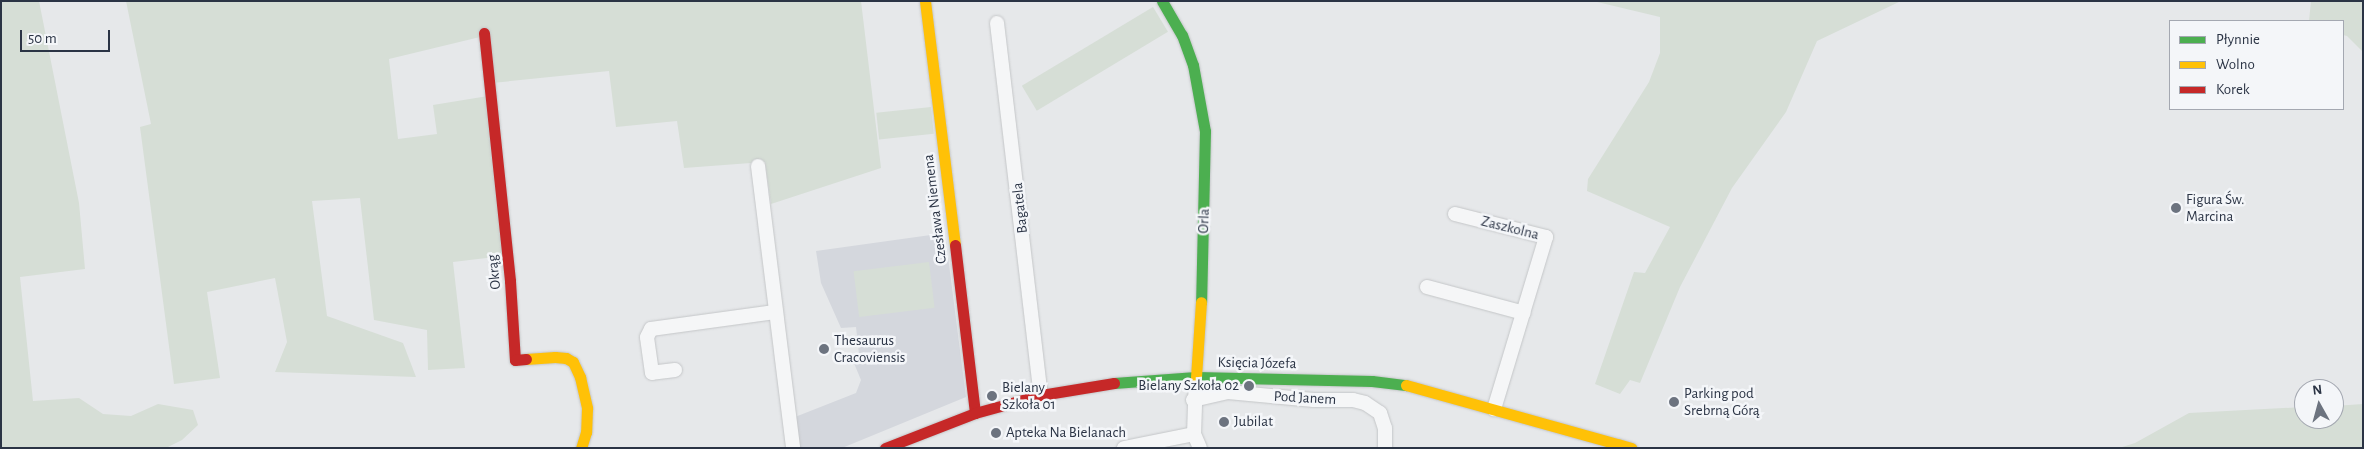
<!DOCTYPE html>
<html>
<head>
<meta charset="utf-8">
<style>
  body { margin:0 }
  #map { position:relative; width:2364px; height:449px; overflow:hidden; background:#e6e8ea; font-family:"Alegreya Sans",sans-serif }
  div>[style] { position:absolute }
  [style*='--x'] { left:calc(var(--x)*1px); top:calc(var(--y)*1px); width:calc(var(--w)*1px); rotate:calc(var(--a)*1deg) }
  .built>* { inset:0; background:#d4d7dd }
  .green>* { inset:0; background:#d6ded6; transform-origin:0 0 }
  .roads { filter:drop-shadow(0 0 1px #c4c6c8) drop-shadow(0 0 1px #c4c6c8) }
  .street>* { height:14px; margin:-7px; padding:0 7px; transform-origin:7px; border-radius:7px; background:#f5f6f7 }
  .fast>* { height:11px; margin:-5.5px; padding:0 5.5px; transform-origin:5.5px; border-radius:5.5px; background:#4caf50 }
  .slow>* { height:11px; margin:-5.5px; padding:0 5.5px; transform-origin:5.5px; border-radius:5.5px; background:#ffc107 }
  .jam>* { height:11px; margin:-5.5px; padding:0 5.5px; transform-origin:5.5px; border-radius:5.5px; background:#c62828 }
  .dots>* { width:14px; height:14px; translate:-50% -50%; box-sizing:border-box; border:2px solid #f4f6f9; border-radius:50% }
  span { translate:-50% -50%; white-space:nowrap; text-align:center; line-height:1.15; -webkit-text-stroke:5px #f4f6f9; paint-order:stroke }
  .poi-label { font-size:15px; color:#2b3445 }
  .left { translate:0 -50%; text-align:left }
  .right { translate:-100% -50%; text-align:right }
  .street-label { font-size:15px; color:#2b3445 }
  .frame { position:absolute; inset:0; border:2px solid #2b3445; pointer-events:none }
  .legend { position:absolute; left:2169px; top:20px; width:175px; height:90px; box-sizing:border-box; background:#f4f6f9; border:1px solid #a4a8b1; margin:0; padding:6px 9px; list-style:none; font-size:15px; color:#2b3445 }
  .legend li { display:flex; align-items:center; gap:10px; height:25px }
  .legend b { width:25px; border:1px solid #a4a8b1 }
  .north { position:absolute; left:2294px; top:379px; width:50px; height:50px; box-sizing:border-box; background:#f4f6f9; border:1px solid #a4a8b1; border-radius:50%; rotate:353deg; font-size:14px; font-weight:700; line-height:20px; text-align:center; color:#2b3445 }
  .north::after { content:''; display:block; margin:auto; width:18px; height:22px; background:#6c737f; clip-path:polygon(50% 0,100% 100%,50% 72%,0 100%) }
  .scale { position:absolute; left:20px; top:30px; width:90px; height:22px; box-sizing:border-box; border:2px solid #2b3445; border-top:0; padding-left:6px; font-size:15px; line-height:18px; white-space:nowrap; color:#2b3445; -webkit-text-stroke:4px #f4f6f9; paint-order:stroke }
</style>
</head>
<body>
<div id="map">
  <div class="built">
    <i style="clip-path:polygon(945px 233px,966px 397px,842px 448px,799px 448px,795px 417px,856px 393px,861px 380px,851px 356px,859px 354px,856px 327px,841px 328px,821px 283px,816px 251px)"></i>
  </div>
  <div class="green">
    <i style="clip-path:polygon(1px 1px,39px 1px,79px 203px,85px 269px,20px 277px,33px 401px,79px 398px,103px 414px,131px 416px,158px 404px,193px 410px,198px 425px,182px 440px,166px 448px,1px 448px)"></i>
    <i style="clip-path:polygon(126px 1px,861px 1px,881px 168px,771px 204px,765px 162px,684px 168px,677px 121px,616px 127px,609px 71px,492px 83px,480px 37px,389px 59px,398px 139px,437px 134px,433px 105px,488px 96px,503px 256px,453px 262px,465px 368px,428px 370px,427px 330px,374px 320px,360px 198px,312px 201px,327px 316px,403px 343px,416px 377px,275px 372px,287px 342px,275px 278px,207px 292px,220px 378px,174px 384px,140px 127px,151px 124px)"></i>
    <i style="clip-path:polygon(1593px 1px,1901px 1px,1817px 41px,1786px 112px,1732px 188px,1680px 287px,1640px 383px,1630px 380px,1620px 394px,1595px 384px,1634px 272px,1645px 273px,1670px 227px,1587px 191px,1588px 179px,1649px 82px,1660px 53px,1660px 17px)"></i>
    <i style="clip-path:polygon(2311px 1px,2363px 1px,2363px 52px,2347px 36px,2343px 35px,2343px 21px,2309px 21px)"></i>
    <i style="left:1153px;top:7px;width:29px;height:153px;rotate:59deg"></i>
    <i style="left:931px;top:107px;width:27px;height:55px;rotate:84deg"></i>
    <i style="left:929px;top:262px;width:46px;height:76px;rotate:83deg"></i>
    <i style="clip-path:polygon(2363px 404px,2363px 448px,2119px 448px,2135px 443px,2189px 413px,2304px 407px,2304px 419px,2334px 419px,2334px 406px)"></i>
  </div>
  <div class="roads">
    <div class="street">
      <i style="--x:997;--y:23;--w:375;--a:83.3"></i>
      <i style="--x:758;--y:166;--w:284;--a:82.9"></i>
      <i style="--x:1455;--y:214;--w:94;--a:14.2"></i>
      <i style="--x:1546;--y:237;--w:180;--a:106.8"></i>
      <i style="--x:1427;--y:287;--w:100;--a:15"></i>
      <i style="--x:675;--y:370;--w:23;--a:173"></i>
      <i style="--x:652;--y:373;--w:36;--a:-98"></i>
      <i style="--x:647;--y:337;--w:9;--a:-63"></i>
      <i style="--x:651;--y:329;--w:125;--a:-7.8"></i>
      <i style="--x:1196;--y:377;--w:57;--a:92"></i>
      <i style="--x:1194;--y:434;--w:15;--a:67"></i>
      <i style="--x:1193;--y:400;--w:36;--a:-13"></i>
      <i style="--x:1228;--y:392;--w:86;--a:5.3"></i>
      <i style="--x:1314;--y:400;--w:39;--a:0"></i>
      <i style="--x:1353;--y:400;--w:12;--a:14"></i>
      <i style="--x:1365;--y:403;--w:18;--a:34"></i>
      <i style="--x:1380;--y:413;--w:16;--a:72"></i>
      <i style="--x:1385;--y:428;--w:20;--a:90"></i>
      <i style="--x:1124;--y:448;--w:71;--a:-11.3"></i>
    </div>
    <div class="fast">
      <i style="--x:1162;--y:1;--w:39;--a:60"></i>
      <i style="--x:1182;--y:35;--w:32;--a:70"></i>
      <i style="--x:1193;--y:65;--w:67;--a:79.7"></i>
      <i style="--x:1205;--y:131;--w:171;--a:91.3"></i>
      <i style="--x:1114;--y:383;--w:82;--a:-4.2"></i>
      <i style="--x:1196;--y:377;--w:176;--a:1.3"></i>
      <i style="--x:1372;--y:381;--w:34;--a:7"></i>
    </div>
    <div class="slow">
      <i style="--x:925;--y:1;--w:246;--a:83"></i>
      <i style="--x:526;--y:359;--w:29;--a:-4"></i>
      <i style="--x:555;--y:357;--w:11;--a:5"></i>
      <i style="--x:566;--y:358;--w:8;--a:30"></i>
      <i style="--x:573;--y:362;--w:17;--a:65"></i>
      <i style="--x:580;--y:377;--w:32;--a:77"></i>
      <i style="--x:587;--y:408;--w:24;--a:92"></i>
      <i style="--x:586;--y:432;--w:17;--a:107"></i>
      <i style="--x:1196;--y:377;--w:75;--a:-86.2"></i>
      <i style="--x:1406;--y:385;--w:234;--a:15.6"></i>
    </div>
    <div class="jam">
      <i style="--x:484;--y:33;--w:249;--a:84"></i>
      <i style="--x:510;--y:281;--w:79;--a:86.4"></i>
      <i style="--x:515;--y:360;--w:11;--a:-5"></i>
      <i style="--x:955;--y:245;--w:169;--a:83.2"></i>
      <i style="--x:885;--y:448;--w:97;--a:-21.3"></i>
      <i style="--x:975;--y:413;--w:68;--a:-15.3"></i>
      <i style="--x:1041;--y:395;--w:74;--a:-9.3"></i>
    </div>
  </div>
  <div class="dots">
    <i style="left:2176px;top:208px;background:#6c737f"></i>
    <i style="left:824px;top:349px;background:#6c737f"></i>
    <i style="left:1249px;top:386px;background:#6c737f"></i>
    <i style="left:992px;top:396px;background:#6c737f"></i>
    <i style="left:1674px;top:402px;background:#6c737f"></i>
    <i style="left:1224px;top:422px;background:#6c737f"></i>
    <i style="left:996px;top:433px;background:#6c737f"></i>
  </div>
  <div class="poi-label">
    <span class="left" style="left:2186px;top:208px">Figura Św.<br>Marcina</span>
    <span class="left" style="left:834px;top:349px">Thesaurus<br>Cracoviensis</span>
    <span class="right" style="left:1239px;top:386px">Bielany Szkoła 02</span>
    <span class="left" style="left:1002px;top:396px">Bielany<br>Szkoła 01</span>
    <span class="left" style="left:1684px;top:402px">Parking pod<br>Srebrną Górą</span>
    <span class="left" style="left:1234px;top:422px">Jubilat</span>
    <span class="left" style="left:1006px;top:433px">Apteka Na Bielanach</span>
  </div>
  <div class="street-label">
    <span style="left:1020px;top:208px;rotate:-96deg">Bagatela</span>
    <span style="left:935px;top:209px;rotate:-97deg">Czesława Niemena</span>
    <span style="left:1204px;top:221px;rotate:-88deg">Orla</span>
    <span style="left:1510px;top:228px;rotate:14deg">Zaszkolna</span>
    <span style="left:494px;top:272px;rotate:-96deg">Okrąg</span>
    <span style="left:1257px;top:363px;rotate:1deg">Księcia Józefa</span>
    <span style="left:1305px;top:398px;rotate:3deg">Pod Janem</span>
  </div>
  <div class="frame"></div>
  <ul class="legend">
  <li><b style="height:6px;background:#4caf50"></b>Płynnie</li>
  <li><b style="height:6px;background:#ffc107"></b>Wolno</li>
  <li><b style="height:6px;background:#c62828"></b>Korek</li>
  </ul>
  <div class="north">N</div>
  <div class="scale">50 m</div>
</div>
</body>
</html>
